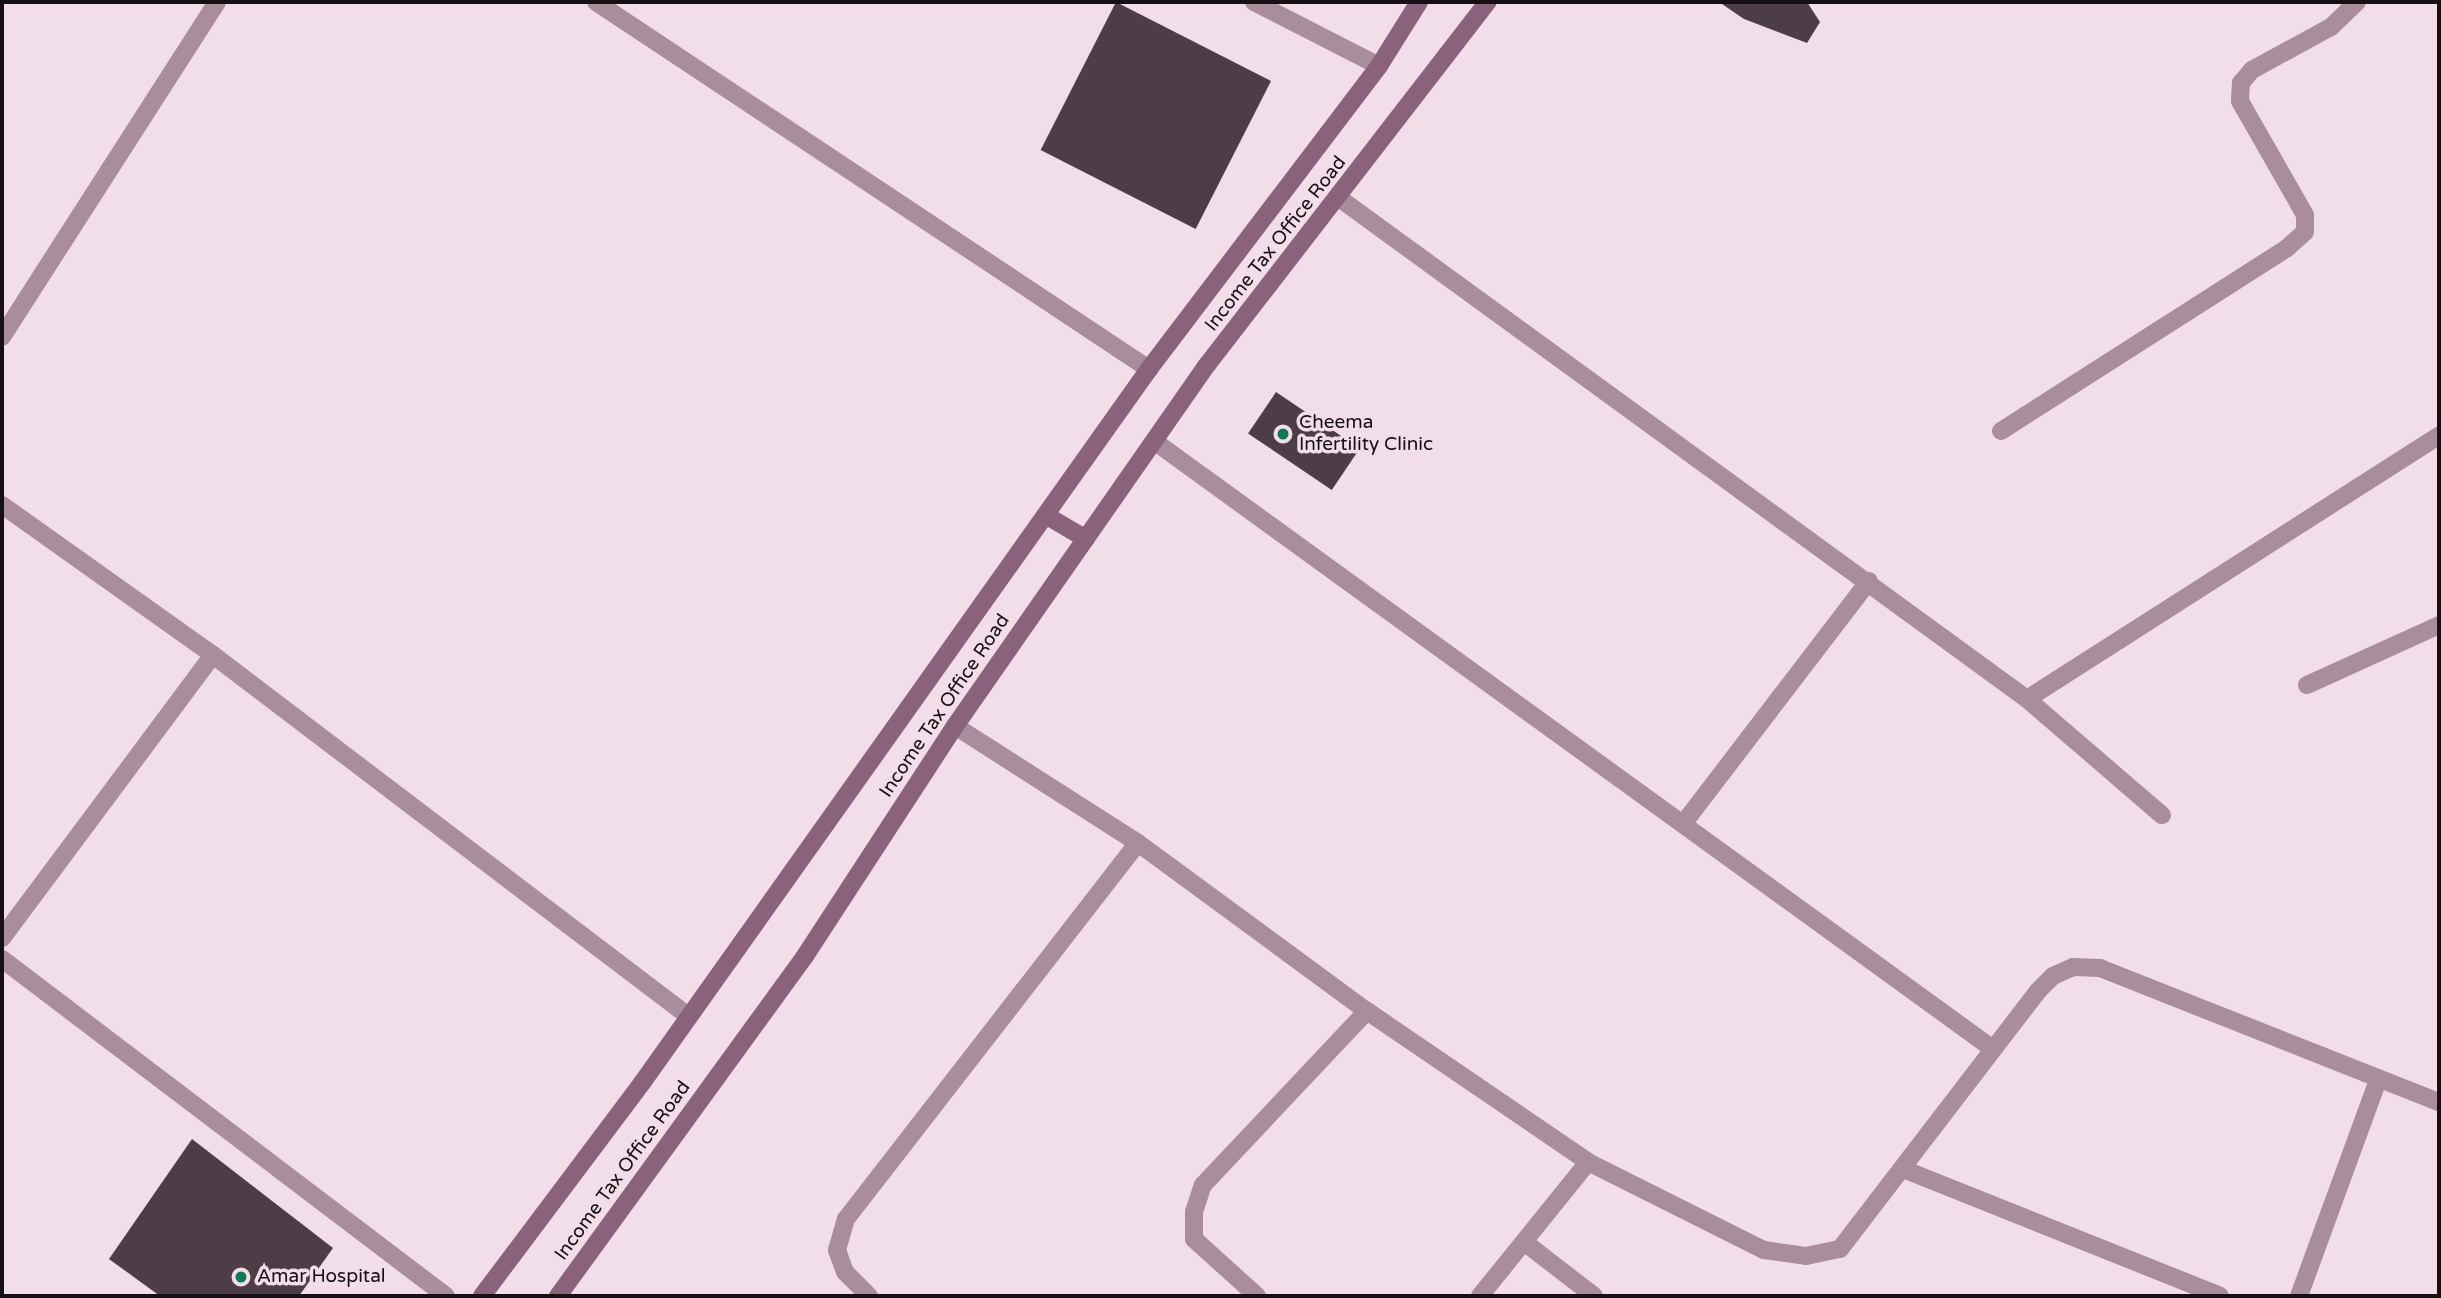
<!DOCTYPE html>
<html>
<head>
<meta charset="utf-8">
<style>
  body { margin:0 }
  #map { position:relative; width:2441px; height:1298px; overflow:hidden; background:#f2dee9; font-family:"Varela Round",sans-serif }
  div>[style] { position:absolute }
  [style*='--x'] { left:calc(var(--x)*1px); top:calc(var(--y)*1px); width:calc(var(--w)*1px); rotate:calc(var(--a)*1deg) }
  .building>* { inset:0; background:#4d3d46; transform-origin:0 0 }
  .street>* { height:18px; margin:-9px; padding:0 9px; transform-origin:9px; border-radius:9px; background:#a98d9d }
  .secondary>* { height:18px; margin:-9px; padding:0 9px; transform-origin:9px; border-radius:9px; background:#8b627b }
  .dots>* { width:19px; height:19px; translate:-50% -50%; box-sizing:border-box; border:4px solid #f2dee9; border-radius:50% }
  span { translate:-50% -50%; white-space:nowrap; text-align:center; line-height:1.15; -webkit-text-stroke:7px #f2dee9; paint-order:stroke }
  .street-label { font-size:19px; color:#160f13 }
  .poi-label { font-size:19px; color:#160f13 }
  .left { translate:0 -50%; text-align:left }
  .frame { position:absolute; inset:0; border:4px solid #160f13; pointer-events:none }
</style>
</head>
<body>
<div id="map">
  <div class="building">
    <i style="left:1116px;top:2px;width:174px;height:166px;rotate:27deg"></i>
    <i style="clip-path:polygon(1719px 2px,1807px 2px,1820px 22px,1807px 43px,1744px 19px)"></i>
    <i style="left:1276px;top:392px;width:101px;height:50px;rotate:34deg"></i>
    <i style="clip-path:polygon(192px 1139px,333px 1248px,299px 1296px,160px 1296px,109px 1259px)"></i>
  </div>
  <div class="street">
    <i style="--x:596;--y:2;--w:664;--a:33.57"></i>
    <i style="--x:1254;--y:2;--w:140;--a:27.1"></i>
    <i style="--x:1339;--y:198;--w:851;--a:36.06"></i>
    <i style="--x:2027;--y:699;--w:178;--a:40.7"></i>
    <i style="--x:2;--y:337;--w:398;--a:-57.3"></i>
    <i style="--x:2001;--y:431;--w:340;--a:-32.6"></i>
    <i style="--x:2287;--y:248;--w:24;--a:-42"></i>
    <i style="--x:2305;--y:232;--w:17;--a:-90"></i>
    <i style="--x:2305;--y:215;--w:131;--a:-119.7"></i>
    <i style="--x:2240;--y:101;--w:18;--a:-87"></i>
    <i style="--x:2241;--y:83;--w:17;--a:-50"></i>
    <i style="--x:2252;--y:70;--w:90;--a:-28.6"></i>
    <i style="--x:2331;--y:27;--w:36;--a:-44"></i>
    <i style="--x:1154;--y:441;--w:1036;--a:35.93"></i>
    <i style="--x:2;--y:505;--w:259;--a:35.4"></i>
    <i style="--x:2307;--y:685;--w:145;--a:-24.4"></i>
    <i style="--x:2027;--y:699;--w:489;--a:-32.6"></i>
    <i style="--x:955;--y:726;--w:217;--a:32.6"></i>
    <i style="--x:1138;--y:843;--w:284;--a:36.3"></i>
    <i style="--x:1367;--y:1011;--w:268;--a:34.3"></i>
    <i style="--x:1588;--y:1162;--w:197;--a:26.6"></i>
    <i style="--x:1764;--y:1250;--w:42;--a:8.1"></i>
    <i style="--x:1806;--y:1256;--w:35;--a:-12"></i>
    <i style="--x:1840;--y:1249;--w:324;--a:-52.5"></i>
    <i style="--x:2037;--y:992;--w:23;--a:-45"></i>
    <i style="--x:2053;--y:976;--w:22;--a:-24"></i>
    <i style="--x:2073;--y:967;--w:27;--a:2"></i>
    <i style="--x:2100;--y:968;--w:365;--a:21.6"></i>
    <i style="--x:1683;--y:824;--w:306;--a:-52.6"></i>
    <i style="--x:2;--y:938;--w:353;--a:-53.3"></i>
    <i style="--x:213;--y:655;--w:595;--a:37.22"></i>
    <i style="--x:2;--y:959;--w:557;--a:37.2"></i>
    <i style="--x:1903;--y:1169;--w:341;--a:21.8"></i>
    <i style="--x:1524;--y:1242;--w:88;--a:37.6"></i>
    <i style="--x:869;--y:1296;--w:34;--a:-135"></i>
    <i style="--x:845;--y:1272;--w:23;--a:-110"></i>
    <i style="--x:837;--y:1250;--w:32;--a:-74"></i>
    <i style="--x:846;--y:1219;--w:476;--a:-52.2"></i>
    <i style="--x:1257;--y:1296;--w:85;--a:-137.9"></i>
    <i style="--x:1194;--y:1239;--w:27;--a:-90"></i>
    <i style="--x:1194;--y:1212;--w:28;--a:-72"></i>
    <i style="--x:1203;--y:1185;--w:239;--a:-46.7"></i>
    <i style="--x:1480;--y:1296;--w:172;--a:-51.1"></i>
    <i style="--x:2299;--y:1296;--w:230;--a:-69.9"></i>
  </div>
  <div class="secondary">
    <i style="--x:1047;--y:516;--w:45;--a:30.5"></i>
    <i style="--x:482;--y:1296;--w:266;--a:-53.1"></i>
    <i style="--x:642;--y:1083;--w:876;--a:-54.62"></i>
    <i style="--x:1149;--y:369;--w:380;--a:-52.8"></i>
    <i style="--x:1379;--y:66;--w:75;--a:-58"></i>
    <i style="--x:558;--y:1296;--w:420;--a:-54"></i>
    <i style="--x:805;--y:956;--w:275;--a:-56.9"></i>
    <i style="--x:955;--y:726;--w:440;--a:-55.1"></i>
    <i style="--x:1207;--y:365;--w:459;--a:-52.3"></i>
  </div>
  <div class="dots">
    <i style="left:1283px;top:434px;background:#0f7953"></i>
    <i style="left:241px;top:1277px;background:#0f7953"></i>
  </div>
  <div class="street-label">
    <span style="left:1276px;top:244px;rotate:-52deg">Income Tax Office Road</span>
    <span style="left:945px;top:706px;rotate:-56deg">Income Tax Office Road</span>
    <span style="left:623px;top:1171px;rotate:-54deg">Income Tax Office Road</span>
  </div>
  <div class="poi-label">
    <span class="left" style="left:1299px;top:434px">Cheema<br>Infertility Clinic</span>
    <span class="left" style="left:257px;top:1277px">Amar Hospital</span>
  </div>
  <div class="frame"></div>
</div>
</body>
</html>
